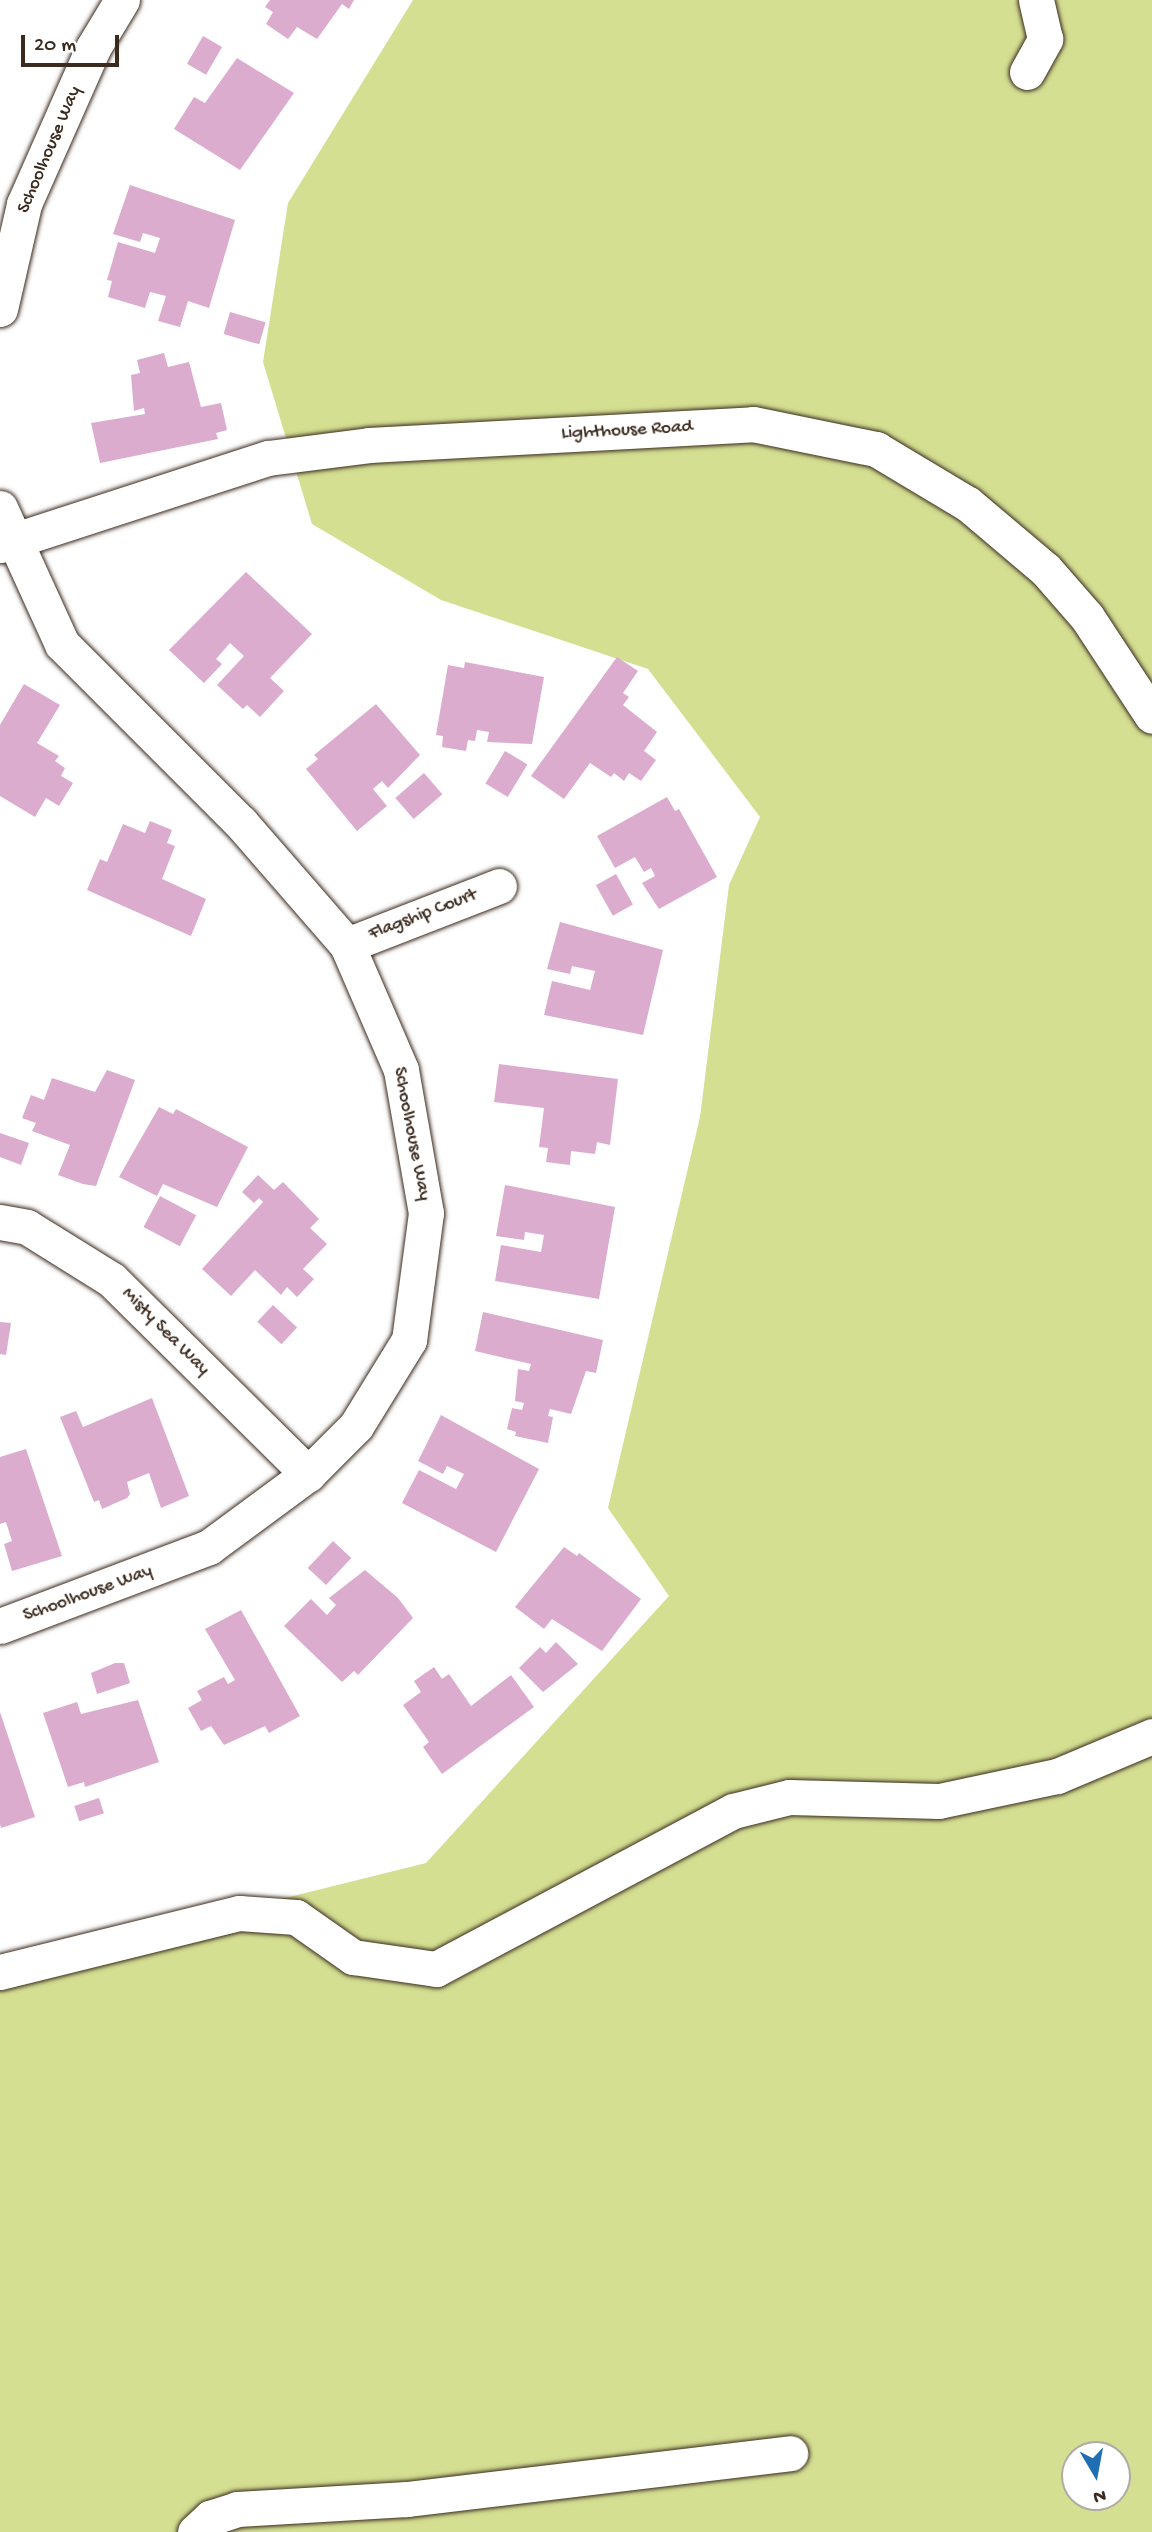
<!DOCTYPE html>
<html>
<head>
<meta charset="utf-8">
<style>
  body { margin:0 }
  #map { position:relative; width:1152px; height:2532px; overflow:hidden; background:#fff; font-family:"Gochi Hand",sans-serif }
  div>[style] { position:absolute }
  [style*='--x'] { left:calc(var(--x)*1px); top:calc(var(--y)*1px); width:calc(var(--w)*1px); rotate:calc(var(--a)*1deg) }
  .green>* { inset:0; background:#d4df92 }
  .building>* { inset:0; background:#dbacce; transform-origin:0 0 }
  .roads { filter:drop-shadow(0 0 2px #3b2a1e) drop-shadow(0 0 2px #3b2a1e) }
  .minor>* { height:35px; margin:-17.5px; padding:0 17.5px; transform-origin:17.5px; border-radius:17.5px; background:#fff }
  span { translate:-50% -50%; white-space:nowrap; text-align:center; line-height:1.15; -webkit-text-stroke:6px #fff; paint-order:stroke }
  .street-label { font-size:19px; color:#3b2a1e }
  .north { position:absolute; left:1061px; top:2441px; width:70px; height:70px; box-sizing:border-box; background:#fff; border:2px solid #b1aaa5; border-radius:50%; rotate:170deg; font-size:19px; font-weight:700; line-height:28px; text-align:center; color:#3b2a1e }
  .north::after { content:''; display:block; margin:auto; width:24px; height:32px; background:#1f6fb2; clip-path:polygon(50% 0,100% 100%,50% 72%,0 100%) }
  .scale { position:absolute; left:21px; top:35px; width:98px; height:32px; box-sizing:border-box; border:4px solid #3b2a1e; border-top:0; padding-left:9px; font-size:21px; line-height:24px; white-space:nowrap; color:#3b2a1e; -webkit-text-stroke:5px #fff; paint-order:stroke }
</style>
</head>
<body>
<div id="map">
  <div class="green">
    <i style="clip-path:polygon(evenodd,413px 0,1152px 0,1152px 2532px,0 2532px,0 1969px,426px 1863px,669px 1596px,608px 1508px,700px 1117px,729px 885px,760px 817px,648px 669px,441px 600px,312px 524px,263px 362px,288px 203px,413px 0,1075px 2455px,1117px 2455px,1117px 2497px,1075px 2497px,1075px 2455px)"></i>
  </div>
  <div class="building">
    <i style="clip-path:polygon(270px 0,354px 0,349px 9px,342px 4px,317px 39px,297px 27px,288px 39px,266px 24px,273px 12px,265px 7px)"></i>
    <i style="left:203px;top:36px;width:22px;height:32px;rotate:30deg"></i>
    <i style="clip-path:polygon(237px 58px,294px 93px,240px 170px,174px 129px,194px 97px,205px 103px)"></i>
    <i style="clip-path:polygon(130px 185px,235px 220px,209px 308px,188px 301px,180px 327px,158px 321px,166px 296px,150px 292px,145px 308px,108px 297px,112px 281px,107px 280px,118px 242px,155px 253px,160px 238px,143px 233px,140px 242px,113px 234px)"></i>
    <i style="left:230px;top:312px;width:37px;height:23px;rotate:16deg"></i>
    <i style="clip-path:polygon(164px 353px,168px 367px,189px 362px,201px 407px,221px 403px,227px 430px,216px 433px,218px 439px,100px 463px,91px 423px,145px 414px,144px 408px,134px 411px,131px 375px,140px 373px,137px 360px)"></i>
    <i style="clip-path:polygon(246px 572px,312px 634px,270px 678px,284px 691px,260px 717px,247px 705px,243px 709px,217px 685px,244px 656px,230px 643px,216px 659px,222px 664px,204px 683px,169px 650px)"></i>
    <i style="clip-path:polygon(617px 657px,638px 671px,623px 693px,629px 697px,623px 705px,657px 732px,644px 751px,656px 760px,641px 781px,629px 773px,624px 781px,614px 773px,611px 777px,590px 763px,564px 799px,531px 776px)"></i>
    <i style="clip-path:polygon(465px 662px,544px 677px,532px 744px,487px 742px,489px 732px,477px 730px,475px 741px,468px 740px,466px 751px,442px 747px,443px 736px,436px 735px,448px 665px,464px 668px)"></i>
    <i style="clip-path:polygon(24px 684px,60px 705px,37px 743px,59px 756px,55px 761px,65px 768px,61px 776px,73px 783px,59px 806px,46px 798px,35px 817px,0 796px,0 725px)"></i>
    <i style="clip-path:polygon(376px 704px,420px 755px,388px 788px,382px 781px,373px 789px,387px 806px,357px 831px,306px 769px,318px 759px,314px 755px)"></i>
    <i style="left:505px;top:751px;width:26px;height:38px;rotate:31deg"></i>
    <i style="left:424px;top:773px;width:28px;height:38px;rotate:49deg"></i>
    <i style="clip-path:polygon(667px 797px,675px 811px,679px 809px,717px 877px,659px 909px,642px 883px,655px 876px,651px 868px,644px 872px,635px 857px,615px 868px,597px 836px)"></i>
    <i style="clip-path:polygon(150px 821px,172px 830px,167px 843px,175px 846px,162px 879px,206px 899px,191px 936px,87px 890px,100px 859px,107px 862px,123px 824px,145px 833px)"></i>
    <i style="left:616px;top:874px;width:35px;height:23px;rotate:61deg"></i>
    <i style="clip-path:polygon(560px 922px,663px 950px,643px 1035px,544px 1015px,552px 981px,590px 990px,595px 971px,572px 966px,570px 974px,547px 969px)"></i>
    <i style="clip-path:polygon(499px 1064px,618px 1079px,610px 1145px,597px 1142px,595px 1154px,571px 1151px,570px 1165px,546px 1162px,548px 1148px,539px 1147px,544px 1108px,494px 1102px)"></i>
    <i style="clip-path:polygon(107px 1070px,135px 1080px,96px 1186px,83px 1184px,58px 1175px,70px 1145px,32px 1131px,36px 1123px,22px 1118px,31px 1095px,44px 1100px,52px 1078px,95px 1092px)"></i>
    <i style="clip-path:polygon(159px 1107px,173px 1114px,176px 1109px,248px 1147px,217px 1207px,163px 1184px,157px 1196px,119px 1177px)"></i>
    <i style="clip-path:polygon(0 1133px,29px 1143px,21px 1165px,0 1157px)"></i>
    <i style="clip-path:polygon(258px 1175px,274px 1190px,283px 1182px,319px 1219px,310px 1228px,327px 1244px,303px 1269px,314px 1279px,297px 1297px,287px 1287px,281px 1295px,255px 1270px,231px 1296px,202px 1269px,263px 1202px,259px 1198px,254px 1203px,242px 1192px)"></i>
    <i style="clip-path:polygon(505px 1185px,615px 1207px,599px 1299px,495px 1281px,501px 1245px,541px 1252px,544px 1235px,525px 1232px,524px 1240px,496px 1236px)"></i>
    <i style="left:160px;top:1196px;width:41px;height:35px;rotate:28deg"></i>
    <i style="left:273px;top:1305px;width:33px;height:23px;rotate:43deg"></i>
    <i style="clip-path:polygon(483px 1312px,603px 1340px,596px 1373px,586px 1371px,571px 1414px,550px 1409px,548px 1416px,553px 1417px,548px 1443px,515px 1436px,516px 1432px,507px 1429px,512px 1408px,522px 1410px,524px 1403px,515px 1401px,518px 1369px,529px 1371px,531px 1364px,475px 1351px)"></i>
    <i style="clip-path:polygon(0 1322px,11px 1323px,6px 1355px,0 1354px)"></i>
    <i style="clip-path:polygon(152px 1398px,189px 1496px,161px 1508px,149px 1473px,127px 1482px,130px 1494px,127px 1498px,102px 1509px,99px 1500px,94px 1502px,60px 1417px,76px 1411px,83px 1427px)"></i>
    <i style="clip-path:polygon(441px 1415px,539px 1469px,496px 1552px,402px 1503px,419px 1470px,456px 1489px,464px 1474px,447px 1466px,443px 1474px,418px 1461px)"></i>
    <i style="clip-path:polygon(26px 1449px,62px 1556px,12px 1571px,4px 1544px,12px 1541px,6px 1522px,0 1524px,0 1457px)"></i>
    <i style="left:333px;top:1541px;width:25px;height:37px;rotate:43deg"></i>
    <i style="clip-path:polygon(564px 1547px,577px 1556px,579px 1553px,641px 1599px,602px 1651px,552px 1619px,544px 1629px,515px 1607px)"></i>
    <i style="clip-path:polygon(365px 1570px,398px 1598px,413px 1618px,358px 1675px,354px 1671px,342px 1682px,284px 1626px,311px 1599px,327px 1615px,336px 1605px,329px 1598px)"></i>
    <i style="clip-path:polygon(241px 1610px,300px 1716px,269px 1733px,265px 1726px,224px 1745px,211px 1726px,201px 1731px,188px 1708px,202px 1700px,197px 1691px,224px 1677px,228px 1684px,235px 1680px,205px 1629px)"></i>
    <i style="clip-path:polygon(556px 1642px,578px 1664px,543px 1692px,519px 1668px,540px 1647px,546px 1653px)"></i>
    <i style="clip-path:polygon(115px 1663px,124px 1663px,130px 1683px,97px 1694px,91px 1673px)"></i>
    <i style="clip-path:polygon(434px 1667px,442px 1679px,449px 1674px,471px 1706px,511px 1675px,534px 1707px,442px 1774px,423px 1747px,429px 1742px,403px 1705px,421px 1692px,414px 1681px)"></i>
    <i style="clip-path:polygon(138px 1700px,159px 1762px,85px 1787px,84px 1782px,68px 1787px,43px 1713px,77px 1702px,81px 1714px)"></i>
    <i style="clip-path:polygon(0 1712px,35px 1817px,1px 1828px,0 1824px)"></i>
    <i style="left:99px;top:1798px;width:16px;height:26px;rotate:72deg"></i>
  </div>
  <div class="roads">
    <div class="minor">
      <i style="--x:1027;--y:72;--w:38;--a:-61"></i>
      <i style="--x:1045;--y:39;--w:40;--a:-103"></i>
      <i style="--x:0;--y:309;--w:108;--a:-77.1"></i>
      <i style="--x:24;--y:204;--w:171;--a:-66.1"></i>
      <i style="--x:93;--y:48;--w:56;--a:-58.9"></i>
      <i style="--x:0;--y:508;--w:149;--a:65.5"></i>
      <i style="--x:62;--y:644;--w:253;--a:45"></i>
      <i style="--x:241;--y:823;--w:162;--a:49"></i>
      <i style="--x:347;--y:945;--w:136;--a:66.6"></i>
      <i style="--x:401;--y:1070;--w:145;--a:80.1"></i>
      <i style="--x:426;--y:1213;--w:128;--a:97.6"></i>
      <i style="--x:409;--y:1340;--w:101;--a:121.6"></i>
      <i style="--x:356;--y:1426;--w:68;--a:135"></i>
      <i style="--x:308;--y:1474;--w:123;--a:143.6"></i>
      <i style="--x:209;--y:1547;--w:223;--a:159.3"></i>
      <i style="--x:0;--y:545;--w:282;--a:-18"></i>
      <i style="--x:268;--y:458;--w:102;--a:-7.3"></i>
      <i style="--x:369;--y:445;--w:385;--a:-3.1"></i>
      <i style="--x:753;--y:424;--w:126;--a:11.5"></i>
      <i style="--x:876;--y:449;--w:107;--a:30.9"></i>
      <i style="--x:968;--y:504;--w:102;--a:40.2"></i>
      <i style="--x:1046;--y:570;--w:62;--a:48.9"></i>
      <i style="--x:1087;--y:617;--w:118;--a:56.7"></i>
      <i style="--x:347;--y:945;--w:163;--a:-21.2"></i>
      <i style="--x:0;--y:1222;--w:27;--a:10"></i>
      <i style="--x:27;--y:1227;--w:100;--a:31.9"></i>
      <i style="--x:112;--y:1280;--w:276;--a:44.7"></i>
      <i style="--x:0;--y:1972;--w:246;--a:-13.9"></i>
      <i style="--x:239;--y:1913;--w:57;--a:4"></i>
      <i style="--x:296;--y:1917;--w:70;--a:35.1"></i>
      <i style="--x:353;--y:1957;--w:84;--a:8.2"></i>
      <i style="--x:436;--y:1969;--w:336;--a:-28"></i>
      <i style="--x:733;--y:1811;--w:58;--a:-14"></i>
      <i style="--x:789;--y:1797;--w:150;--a:1.5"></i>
      <i style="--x:939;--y:1801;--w:121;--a:-12"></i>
      <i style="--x:1057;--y:1776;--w:103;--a:-22.8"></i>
      <i style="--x:195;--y:2532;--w:21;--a:-43"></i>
      <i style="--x:210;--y:2518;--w:28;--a:-18"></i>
      <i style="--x:237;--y:2509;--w:170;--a:-3.4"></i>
      <i style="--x:407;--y:2499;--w:386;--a:-6.8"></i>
    </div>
  </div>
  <div class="street-label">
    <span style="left:50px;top:150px;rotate:-67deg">Schoolhouse Way</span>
    <span style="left:627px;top:431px;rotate:-3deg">Lighthouse Road</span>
    <span style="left:423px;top:915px;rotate:-21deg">Flagship Court</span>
    <span style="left:411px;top:1134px;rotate:79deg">Schoolhouse Way</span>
    <span style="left:165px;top:1332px;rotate:45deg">Misty Sea Way</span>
    <span style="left:88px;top:1594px;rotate:-20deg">Schoolhouse Way</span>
  </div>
  <div class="north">N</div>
  <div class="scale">20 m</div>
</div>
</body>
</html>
